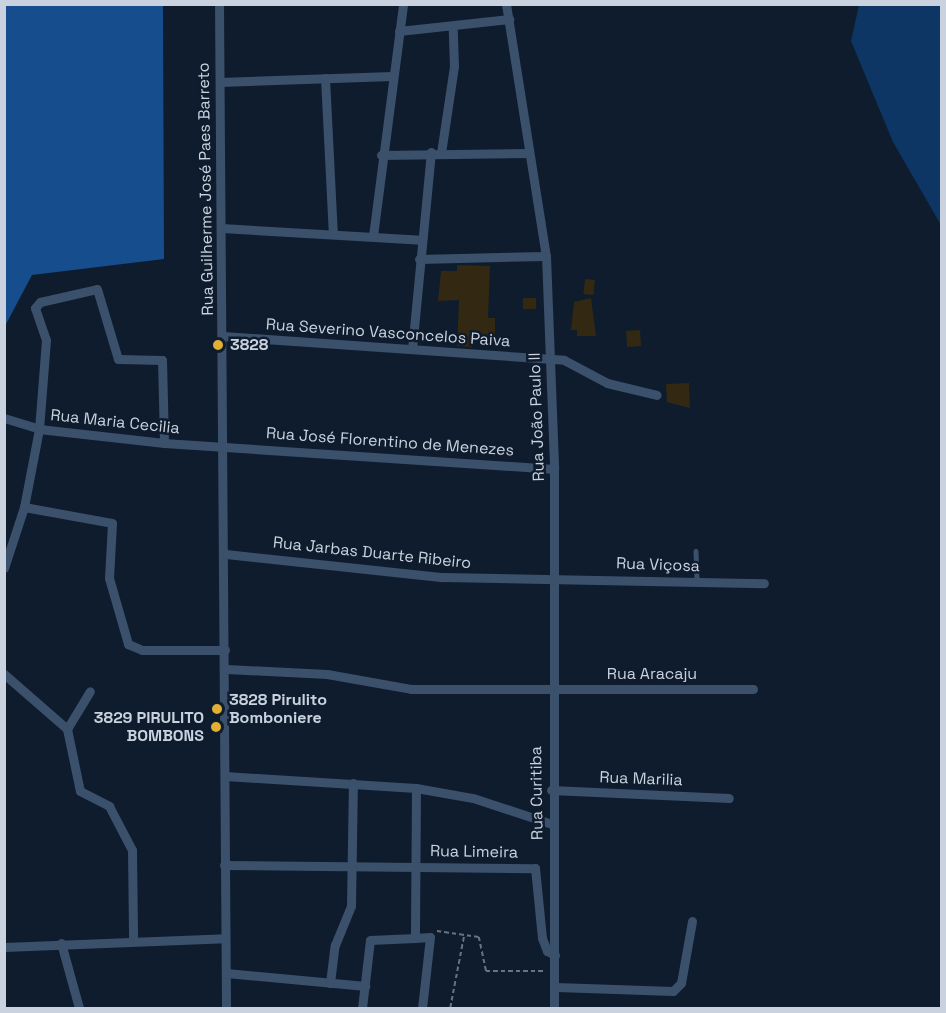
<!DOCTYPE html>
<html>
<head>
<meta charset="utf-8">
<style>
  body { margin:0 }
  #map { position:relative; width:946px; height:1013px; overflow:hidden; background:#0e1c2d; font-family:"Space Grotesk",sans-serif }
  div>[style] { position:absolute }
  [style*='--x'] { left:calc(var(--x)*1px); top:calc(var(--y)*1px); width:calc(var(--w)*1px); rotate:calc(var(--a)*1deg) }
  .green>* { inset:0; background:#0e3664 }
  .forest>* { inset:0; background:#164d8c }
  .building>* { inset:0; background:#332913; transform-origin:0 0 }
  .path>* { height:1.5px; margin-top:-0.75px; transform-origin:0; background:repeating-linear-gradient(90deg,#677382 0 4.5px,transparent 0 7.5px) }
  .service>* { height:4.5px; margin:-2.25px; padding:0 2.25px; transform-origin:2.25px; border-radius:2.25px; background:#3a506b }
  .minor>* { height:9px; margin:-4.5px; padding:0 4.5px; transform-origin:4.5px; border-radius:4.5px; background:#3a506b }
  .dots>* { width:16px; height:16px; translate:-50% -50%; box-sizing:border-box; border:3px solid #0e1c2d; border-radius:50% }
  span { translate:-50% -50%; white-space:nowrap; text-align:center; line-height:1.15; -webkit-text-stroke:5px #0e1c2d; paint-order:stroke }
  .street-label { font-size:16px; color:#c9d2de }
  .poi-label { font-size:16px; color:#c9d2de; font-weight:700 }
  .left { translate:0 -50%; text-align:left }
  .right { translate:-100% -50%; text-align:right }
  .frame { position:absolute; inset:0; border:6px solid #c9d2de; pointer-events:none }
</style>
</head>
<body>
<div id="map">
  <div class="green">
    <i style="clip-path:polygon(859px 5px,941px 5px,941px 225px,893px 142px,851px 41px)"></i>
  </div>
  <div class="forest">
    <i style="clip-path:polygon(5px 4px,163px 5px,164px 259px,32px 275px,5px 326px)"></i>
  </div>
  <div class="building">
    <i style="clip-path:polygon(457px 265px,490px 266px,488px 318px,495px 318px,495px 337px,472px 337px,472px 347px,457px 346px,459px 300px,438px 301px,441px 271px,457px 271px)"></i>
    <i style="left:585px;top:279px;width:10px;height:15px;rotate:6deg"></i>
    <i style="left:523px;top:298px;width:13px;height:11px"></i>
    <i style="clip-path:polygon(591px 298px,596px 336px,577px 336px,577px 330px,571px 330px,574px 302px)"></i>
    <i style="left:640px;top:330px;width:16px;height:14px;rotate:86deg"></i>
    <i style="clip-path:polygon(689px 383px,690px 408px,667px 402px,666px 384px)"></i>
  </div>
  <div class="path">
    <i style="--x:437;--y:931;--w:42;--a:8.1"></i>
    <i style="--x:479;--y:937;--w:35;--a:78"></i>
    <i style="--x:486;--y:971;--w:59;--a:0"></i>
    <i style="--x:450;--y:1008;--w:74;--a:-79.1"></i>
  </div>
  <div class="service">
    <i style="--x:696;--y:551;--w:30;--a:88"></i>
  </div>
  <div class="minor">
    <i style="--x:219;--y:4;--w:1004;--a:89.6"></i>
    <i style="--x:506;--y:4;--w:255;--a:81"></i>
    <i style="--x:546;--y:256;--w:213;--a:87.8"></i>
    <i style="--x:554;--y:469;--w:539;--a:90"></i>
    <i style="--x:399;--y:31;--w:111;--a:-6.2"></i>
    <i style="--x:325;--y:78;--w:156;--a:87.1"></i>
    <i style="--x:220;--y:82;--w:172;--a:-2"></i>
    <i style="--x:441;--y:153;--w:88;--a:-81.5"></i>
    <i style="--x:454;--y:66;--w:38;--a:-92"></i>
    <i style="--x:381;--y:155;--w:148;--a:-0.8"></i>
    <i style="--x:221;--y:228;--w:200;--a:3.4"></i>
    <i style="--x:373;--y:236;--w:234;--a:-82.6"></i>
    <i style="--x:419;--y:259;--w:127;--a:-1.4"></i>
    <i style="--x:223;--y:336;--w:342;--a:4"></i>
    <i style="--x:564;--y:360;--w:49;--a:28.1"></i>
    <i style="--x:607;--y:383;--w:51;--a:13.5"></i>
    <i style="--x:412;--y:349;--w:198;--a:-84.5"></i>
    <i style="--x:4;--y:418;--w:37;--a:17"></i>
    <i style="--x:39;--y:429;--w:126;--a:6.4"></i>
    <i style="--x:164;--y:443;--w:391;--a:3.8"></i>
    <i style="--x:24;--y:507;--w:89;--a:10.3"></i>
    <i style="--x:112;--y:523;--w:55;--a:93.1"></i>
    <i style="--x:109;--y:578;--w:69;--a:73.9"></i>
    <i style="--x:128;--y:644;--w:15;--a:23"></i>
    <i style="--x:142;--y:650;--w:83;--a:0"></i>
    <i style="--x:226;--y:554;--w:218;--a:6.1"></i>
    <i style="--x:443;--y:577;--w:321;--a:1.1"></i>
    <i style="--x:4;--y:568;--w:64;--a:-71.8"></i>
    <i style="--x:24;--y:507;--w:79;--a:-79.1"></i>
    <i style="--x:39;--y:429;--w:89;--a:-85.5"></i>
    <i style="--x:46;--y:340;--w:34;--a:-109"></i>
    <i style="--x:35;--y:308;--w:8;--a:-50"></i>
    <i style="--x:40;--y:302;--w:58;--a:-12.8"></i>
    <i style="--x:97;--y:289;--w:73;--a:73.3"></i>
    <i style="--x:118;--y:359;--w:44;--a:1.3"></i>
    <i style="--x:162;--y:360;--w:83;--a:88.6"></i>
    <i style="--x:226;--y:669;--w:101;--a:2.8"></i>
    <i style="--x:327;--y:674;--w:85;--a:10.1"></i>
    <i style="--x:411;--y:689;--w:342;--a:0"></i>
    <i style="--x:4;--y:674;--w:84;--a:41.1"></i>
    <i style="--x:67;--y:729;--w:63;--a:78.2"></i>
    <i style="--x:80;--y:791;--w:33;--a:27"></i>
    <i style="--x:109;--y:806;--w:50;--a:62.4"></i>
    <i style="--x:132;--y:850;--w:88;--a:89.3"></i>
    <i style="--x:67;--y:729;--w:44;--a:-58.8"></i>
    <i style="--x:225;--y:776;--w:191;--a:3.6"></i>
    <i style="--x:416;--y:788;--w:58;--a:10"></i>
    <i style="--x:473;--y:798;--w:83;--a:18.2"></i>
    <i style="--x:416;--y:788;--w:150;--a:90.4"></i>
    <i style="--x:415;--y:938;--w:15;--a:-4"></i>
    <i style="--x:430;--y:937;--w:71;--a:96.4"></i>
    <i style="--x:551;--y:790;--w:178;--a:2.6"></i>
    <i style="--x:224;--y:865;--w:311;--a:0.6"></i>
    <i style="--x:535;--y:868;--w:70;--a:84.3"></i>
    <i style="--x:542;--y:938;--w:14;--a:69"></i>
    <i style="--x:547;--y:951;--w:9;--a:27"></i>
    <i style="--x:61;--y:943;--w:67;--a:74.5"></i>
    <i style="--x:4;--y:947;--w:221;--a:-2.3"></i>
    <i style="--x:226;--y:973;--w:140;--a:5.3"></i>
    <i style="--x:330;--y:983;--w:38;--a:-83"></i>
    <i style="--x:335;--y:945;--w:42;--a:-67.7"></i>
    <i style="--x:351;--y:906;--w:123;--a:-89.1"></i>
    <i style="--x:556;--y:987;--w:117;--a:2"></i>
    <i style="--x:673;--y:991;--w:11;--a:-45"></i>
    <i style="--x:681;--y:983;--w:63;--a:-79.9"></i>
    <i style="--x:362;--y:1008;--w:68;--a:-83.3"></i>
    <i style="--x:370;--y:940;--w:45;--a:-2.5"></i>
  </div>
  <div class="dots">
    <i style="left:218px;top:345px;background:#e1af34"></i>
    <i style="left:217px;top:709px;background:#e1af34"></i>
    <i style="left:216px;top:727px;background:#e1af34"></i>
  </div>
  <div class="street-label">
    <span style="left:206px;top:189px;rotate:-91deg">Rua Guilherme José Paes Barreto</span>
    <span style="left:388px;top:333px;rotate:4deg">Rua Severino Vasconcelos Paiva</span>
    <span style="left:537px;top:417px;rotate:-92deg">Rua João Paulo II</span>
    <span style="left:115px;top:422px;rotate:6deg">Rua Maria Cecilia</span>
    <span style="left:390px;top:442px;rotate:4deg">Rua José Florentino de Menezes</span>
    <span style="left:372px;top:553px;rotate:6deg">Rua Jarbas Duarte Ribeiro</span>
    <span style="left:658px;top:565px;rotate:2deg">Rua Viçosa</span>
    <span style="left:652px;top:674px">Rua Aracaju</span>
    <span style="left:641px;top:779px;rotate:2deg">Rua Marilia</span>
    <span style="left:537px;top:793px;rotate:-91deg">Rua Curitiba</span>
    <span style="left:474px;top:852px;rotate:1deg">Rua Limeira</span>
  </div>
  <div class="poi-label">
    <span class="left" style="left:230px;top:345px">3828</span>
    <span class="left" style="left:229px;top:709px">3828 Pirulito<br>Bomboniere</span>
    <span class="right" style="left:204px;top:727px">3829 PIRULITO<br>BOMBONS</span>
  </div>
  <div class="frame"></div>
</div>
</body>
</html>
